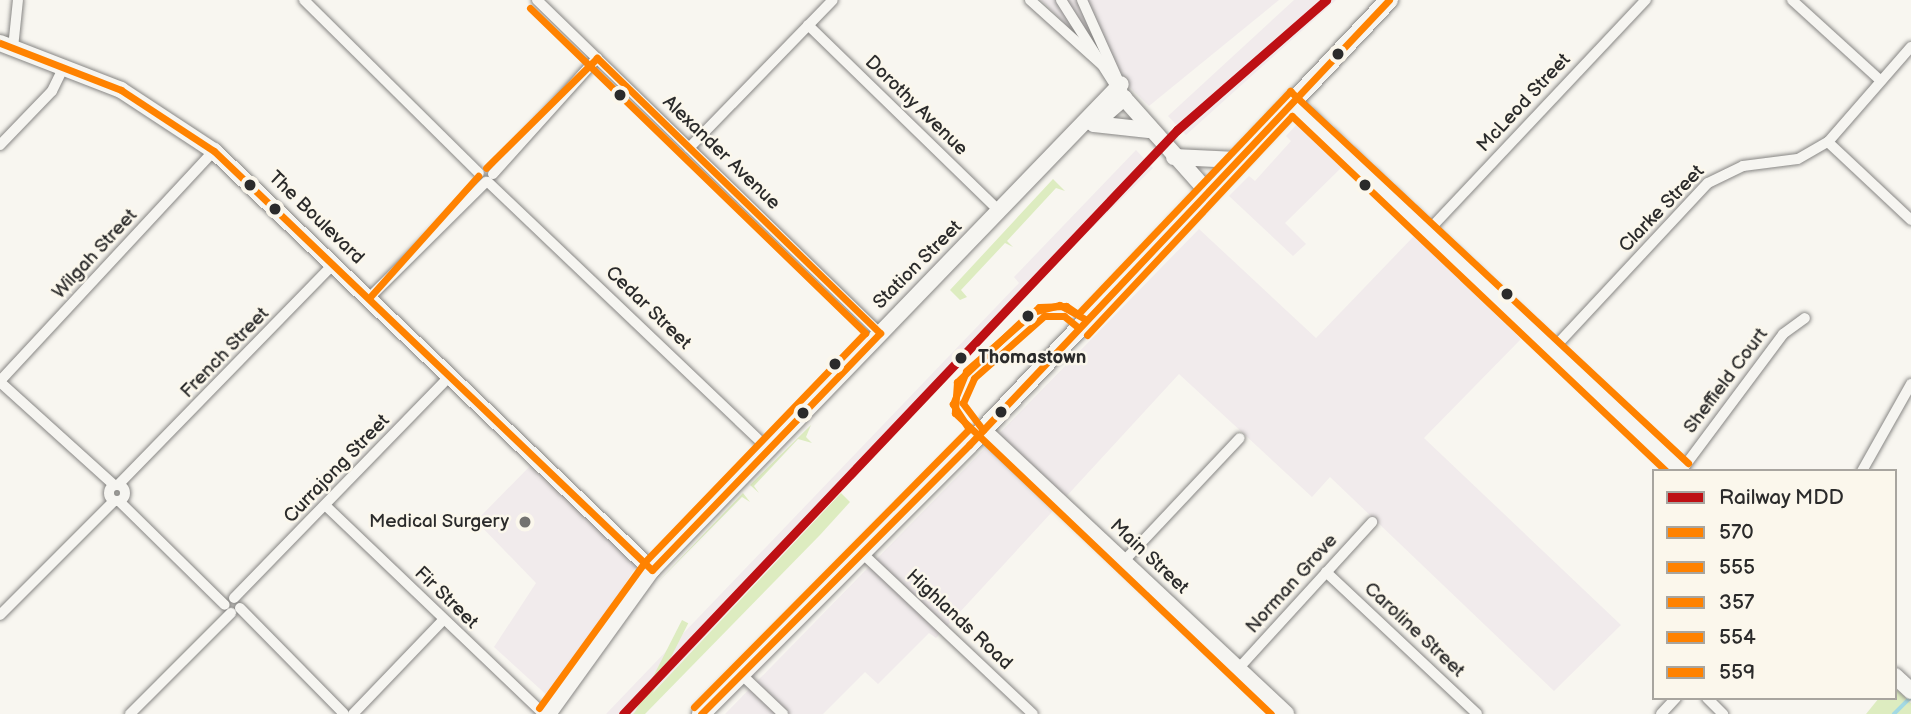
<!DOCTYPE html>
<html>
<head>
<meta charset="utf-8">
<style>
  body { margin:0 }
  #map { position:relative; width:1911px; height:714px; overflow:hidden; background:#f8f6f0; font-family:"Balsamiq Sans",sans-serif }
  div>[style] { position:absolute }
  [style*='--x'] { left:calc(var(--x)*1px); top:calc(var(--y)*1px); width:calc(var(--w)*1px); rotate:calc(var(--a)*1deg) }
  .built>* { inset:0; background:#f1ebec }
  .green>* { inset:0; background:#ddecc0; transform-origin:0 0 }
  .stream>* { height:3.5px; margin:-1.75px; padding:0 1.75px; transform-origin:1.75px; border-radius:1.75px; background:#a3d9e3 }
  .roads { filter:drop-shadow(0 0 2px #878684) drop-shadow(0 0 2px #878684) }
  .street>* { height:10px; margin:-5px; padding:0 5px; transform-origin:5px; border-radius:5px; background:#f6f5f1 }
  .street>.ring { margin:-5px; padding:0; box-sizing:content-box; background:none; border:10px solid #f6f5f1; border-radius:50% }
  .secondary>* { height:16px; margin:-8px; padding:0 8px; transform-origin:8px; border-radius:8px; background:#f6f5f1 }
  .primary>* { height:18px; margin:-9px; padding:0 9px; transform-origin:9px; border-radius:9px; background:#f6f5f1 }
  .bus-1>* { height:7px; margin:-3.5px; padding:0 3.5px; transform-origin:3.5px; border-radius:3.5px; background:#ff8200 }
  .bus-2>* { height:7px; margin:-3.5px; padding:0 3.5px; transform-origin:3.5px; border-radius:3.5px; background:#ff8200 }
  .bus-3>* { height:7px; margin:-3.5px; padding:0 3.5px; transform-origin:3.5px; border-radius:3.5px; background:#ff8200 }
  .bus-4>* { height:7px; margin:-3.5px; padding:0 3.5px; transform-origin:3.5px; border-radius:3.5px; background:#ff8200 }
  .bus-5>* { height:7px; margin:-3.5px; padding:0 3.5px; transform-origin:3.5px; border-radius:3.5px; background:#ff8200 }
  .rail-1>* { height:9px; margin:-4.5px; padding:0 4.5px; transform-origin:4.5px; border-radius:4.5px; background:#be1014 }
  .dots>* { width:19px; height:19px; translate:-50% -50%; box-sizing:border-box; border:4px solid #fbf7ec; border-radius:50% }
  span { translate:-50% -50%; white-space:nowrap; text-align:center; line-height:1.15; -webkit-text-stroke:5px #fbf7ec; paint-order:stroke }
  .street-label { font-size:19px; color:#2b2b2b }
  .stop-label { font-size:19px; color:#2b2b2b; font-weight:700 }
  .left { translate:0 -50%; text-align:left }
  .poi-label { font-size:19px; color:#2b2b2b }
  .right { translate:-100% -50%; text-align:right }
  .legend { position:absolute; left:1652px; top:469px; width:245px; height:231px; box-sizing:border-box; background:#fbf7ec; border:2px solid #a8a59f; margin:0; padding:9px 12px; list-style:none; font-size:21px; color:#2b2b2b }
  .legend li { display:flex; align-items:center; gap:14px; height:35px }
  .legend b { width:35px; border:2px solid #a8a59f }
</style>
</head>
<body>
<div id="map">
  <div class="built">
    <i style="clip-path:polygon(1041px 0,1279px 0,1149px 106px)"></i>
    <i style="clip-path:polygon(1294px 0,1336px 0,1186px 135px,1168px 116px)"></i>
    <i style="clip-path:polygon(1298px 123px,1342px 167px,1285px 223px,1306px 244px,1293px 256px,1229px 196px,1249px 176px,1255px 181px,1291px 141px,1286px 136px)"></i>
    <i style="clip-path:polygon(1136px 150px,1153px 168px,1028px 291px,633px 714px,606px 714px,1019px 283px,1014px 277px)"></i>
    <i style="clip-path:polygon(1199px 229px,1316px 338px,1414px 236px,1521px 339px,1424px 438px,1621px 625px,1554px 691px,1330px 477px,1312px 497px,1179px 374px,936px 638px,929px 633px,878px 684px,865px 672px,823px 714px,725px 714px)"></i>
    <i style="clip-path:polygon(530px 466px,637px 565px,551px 699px,494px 647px,536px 583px,476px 521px)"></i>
  </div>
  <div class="green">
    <i style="clip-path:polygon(1053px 179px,1065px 191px,1056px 188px,1007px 241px,1013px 247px,1005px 243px,961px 290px,967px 297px,960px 300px,950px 290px)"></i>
    <i style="clip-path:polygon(811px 425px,806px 437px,812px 443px,798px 439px,754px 486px,759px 493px,750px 485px)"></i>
    <i style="clip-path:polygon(743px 493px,750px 502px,742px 497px,655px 585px)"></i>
    <i style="clip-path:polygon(841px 493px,850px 502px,820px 535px,645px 714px,633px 714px)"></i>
    <i style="left:682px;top:620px;width:7px;height:129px;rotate:27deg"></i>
    <i style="clip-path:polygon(1895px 688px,1911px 703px,1911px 714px,1866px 714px,1879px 698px,1895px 698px)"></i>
  </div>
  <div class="stream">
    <i style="--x:1894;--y:714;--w:24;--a:-45"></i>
  </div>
  <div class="roads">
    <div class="street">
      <i style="--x:304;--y:0;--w:246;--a:44.7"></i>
      <i style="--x:537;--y:0;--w:478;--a:44.2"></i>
      <i style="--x:1030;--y:0;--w:96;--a:42"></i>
      <i style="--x:1061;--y:0;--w:110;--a:57.6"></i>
      <i style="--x:1082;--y:0;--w:98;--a:65.8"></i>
      <i style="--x:1792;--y:0;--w:120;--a:42.3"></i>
      <i style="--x:808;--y:25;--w:268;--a:44.2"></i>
      <i style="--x:13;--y:48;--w:48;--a:-84.1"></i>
      <i style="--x:1828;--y:142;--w:114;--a:43.2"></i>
      <i style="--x:0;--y:145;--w:75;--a:-46.1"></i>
      <i style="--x:52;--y:91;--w:28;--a:-64"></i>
      <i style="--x:689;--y:148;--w:206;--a:-45.8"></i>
      <i style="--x:493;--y:174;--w:156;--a:-48.1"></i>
      <i style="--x:488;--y:182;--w:385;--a:43.6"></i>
      <i style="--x:1428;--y:231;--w:318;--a:-46.7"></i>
      <i style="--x:369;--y:298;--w:165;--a:-44.8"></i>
      <i style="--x:1553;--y:349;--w:227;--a:-47"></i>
      <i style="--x:1708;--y:183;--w:39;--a:-26"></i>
      <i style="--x:1743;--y:166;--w:55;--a:-7.3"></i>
      <i style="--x:1798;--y:159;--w:34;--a:-30"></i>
      <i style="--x:1828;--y:142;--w:126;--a:-48.9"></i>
      <i style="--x:0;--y:381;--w:314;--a:-47.1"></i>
      <i style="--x:0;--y:382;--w:154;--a:42.1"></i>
      <i style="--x:1681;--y:471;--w:171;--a:-53.3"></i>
      <i style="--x:1783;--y:334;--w:27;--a:-36"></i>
      <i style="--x:1862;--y:471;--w:100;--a:-60.6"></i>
      <i class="ring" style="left:109px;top:485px;width:6px;height:6px"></i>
      <i style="--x:118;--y:485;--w:309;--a:-45.7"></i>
      <i style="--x:119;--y:501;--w:148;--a:44.5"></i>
      <i style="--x:326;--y:506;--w:301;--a:43.7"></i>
      <i style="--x:861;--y:552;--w:236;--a:43.3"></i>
      <i style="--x:1123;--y:562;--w:170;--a:-46.7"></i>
      <i style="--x:1326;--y:572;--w:207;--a:43.2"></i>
      <i style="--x:234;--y:598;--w:310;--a:-45.8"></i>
      <i style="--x:240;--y:608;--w:148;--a:45.5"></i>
      <i style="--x:0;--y:615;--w:161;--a:-45"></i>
      <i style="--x:1238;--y:669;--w:199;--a:-47.6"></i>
      <i style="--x:741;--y:674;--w:58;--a:43.6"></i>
      <i style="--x:1707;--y:698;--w:23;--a:45"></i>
      <i style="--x:130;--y:714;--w:143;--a:-45"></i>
      <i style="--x:353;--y:714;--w:130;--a:-46.2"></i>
      <i style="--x:1661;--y:714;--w:22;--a:-47"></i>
    </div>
    <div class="secondary">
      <i style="--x:0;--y:43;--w:130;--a:21.2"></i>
      <i style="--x:121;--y:90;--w:111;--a:33.3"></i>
      <i style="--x:214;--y:151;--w:606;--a:43.73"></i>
      <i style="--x:1292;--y:101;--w:537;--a:43.57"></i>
      <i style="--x:1094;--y:124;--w:40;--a:-41"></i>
      <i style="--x:1124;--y:98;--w:125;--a:48.3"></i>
      <i style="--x:1094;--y:124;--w:55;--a:6.2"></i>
      <i style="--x:1174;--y:157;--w:63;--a:2.7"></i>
      <i style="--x:983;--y:430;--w:415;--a:43.1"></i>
      <i style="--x:1895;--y:676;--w:22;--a:43"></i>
      <i style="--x:548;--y:714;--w:178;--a:-54.2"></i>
      <i style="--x:652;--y:570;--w:675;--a:-46.02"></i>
    </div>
    <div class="primary">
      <i style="--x:701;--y:714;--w:380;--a:-45.1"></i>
      <i style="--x:969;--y:445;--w:612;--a:-46.66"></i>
    </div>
  </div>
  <div class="bus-1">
    <i style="--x:0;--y:43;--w:130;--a:21.2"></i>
    <i style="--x:121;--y:90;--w:111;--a:33.3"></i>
    <i style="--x:214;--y:151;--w:606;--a:43.73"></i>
    <i style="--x:652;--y:570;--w:329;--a:-46.1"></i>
    <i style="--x:880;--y:333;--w:395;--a:-135.8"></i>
    <i style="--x:597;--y:58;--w:156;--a:135.3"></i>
    <i style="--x:369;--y:298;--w:164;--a:-48.2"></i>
  </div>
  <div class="bus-2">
    <i style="--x:983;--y:430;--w:34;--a:-127"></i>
    <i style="--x:963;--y:403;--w:27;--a:-66"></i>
    <i style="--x:974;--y:378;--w:94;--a:-41.5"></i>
    <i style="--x:1044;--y:316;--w:20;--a:0"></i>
    <i style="--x:1064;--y:316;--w:19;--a:39"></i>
    <i style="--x:701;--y:714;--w:380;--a:-45.1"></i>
    <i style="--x:969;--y:445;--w:612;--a:-46.66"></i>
  </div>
  <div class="bus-3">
    <i style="--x:1085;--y:319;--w:29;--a:-151"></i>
    <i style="--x:1060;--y:305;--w:30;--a:166"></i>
    <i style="--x:1031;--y:312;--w:102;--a:136.6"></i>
    <i style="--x:957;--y:382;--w:31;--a:94"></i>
    <i style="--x:955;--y:413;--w:436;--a:43.6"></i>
    <i style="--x:1087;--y:335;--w:300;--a:-46.9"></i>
    <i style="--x:1292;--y:116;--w:516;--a:43.51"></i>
  </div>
  <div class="bus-4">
    <i style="--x:694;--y:707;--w:391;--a:-45.3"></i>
    <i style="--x:969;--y:429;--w:30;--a:-123"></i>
    <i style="--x:953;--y:404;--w:35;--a:-68"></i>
    <i style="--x:966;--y:371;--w:97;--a:-41.2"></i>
    <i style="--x:1039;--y:307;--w:27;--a:-2"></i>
    <i style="--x:1066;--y:306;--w:14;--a:34"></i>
    <i style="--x:1078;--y:314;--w:308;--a:-46.4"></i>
    <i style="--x:1290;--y:91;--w:545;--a:43.07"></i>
  </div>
  <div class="bus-5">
    <i style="--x:530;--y:8;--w:467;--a:44.1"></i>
    <i style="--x:865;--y:333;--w:319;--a:133.9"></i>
    <i style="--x:644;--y:563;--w:179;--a:125.9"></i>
  </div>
  <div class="rail-1">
    <i style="--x:623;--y:714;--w:805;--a:-46.51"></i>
    <i style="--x:1177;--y:130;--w:198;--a:-41.1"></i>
  </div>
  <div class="dots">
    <i style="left:1338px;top:54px;background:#2b2b2b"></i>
    <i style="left:620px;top:95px;background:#2b2b2b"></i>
    <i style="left:250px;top:185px;background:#2b2b2b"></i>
    <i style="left:1365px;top:185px;background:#2b2b2b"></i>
    <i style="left:275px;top:209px;background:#2b2b2b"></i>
    <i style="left:1507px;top:294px;background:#2b2b2b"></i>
    <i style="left:1028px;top:316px;background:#2b2b2b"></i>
    <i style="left:961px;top:358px;background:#2b2b2b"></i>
    <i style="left:835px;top:364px;background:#2b2b2b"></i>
    <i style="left:1001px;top:412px;background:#2b2b2b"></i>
    <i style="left:803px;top:413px;background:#2b2b2b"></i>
    <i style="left:525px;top:522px;background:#737270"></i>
  </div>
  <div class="street-label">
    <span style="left:1524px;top:103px;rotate:-47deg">McLeod Street</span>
    <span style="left:916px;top:106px;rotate:44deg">Dorothy Avenue</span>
    <span style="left:721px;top:153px;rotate:44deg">Alexander Avenue</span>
    <span style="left:1662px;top:209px;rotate:-46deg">Clarke Street</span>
    <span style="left:316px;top:218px;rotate:44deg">The Boulevard</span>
    <span style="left:95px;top:254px;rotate:-47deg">Wilgah Street</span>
    <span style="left:918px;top:265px;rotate:-45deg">Station Street</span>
    <span style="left:648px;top:308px;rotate:44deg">Cedar Street</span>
    <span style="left:225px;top:353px;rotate:-46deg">French Street</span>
    <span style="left:1726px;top:381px;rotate:-53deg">Sheffield Court</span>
    <span style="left:337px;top:469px;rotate:-46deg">Currajong Street</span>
    <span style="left:1149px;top:557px;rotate:43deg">Main Street</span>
    <span style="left:1292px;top:584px;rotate:-48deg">Norman Grove</span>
    <span style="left:446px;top:598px;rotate:44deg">Fir Street</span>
    <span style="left:959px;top:620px;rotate:43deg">Highlands Road</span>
    <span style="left:1414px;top:630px;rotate:43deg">Caroline Street</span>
  </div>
  <div class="stop-label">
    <span class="left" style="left:978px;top:358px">Thomastown</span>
  </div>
  <div class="poi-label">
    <span class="right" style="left:509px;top:522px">Medical Surgery</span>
  </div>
  <ul class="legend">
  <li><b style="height:9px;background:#be1014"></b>Railway MDD</li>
  <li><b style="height:9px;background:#ff8200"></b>570</li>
  <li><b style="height:9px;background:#ff8200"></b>555</li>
  <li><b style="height:9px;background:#ff8200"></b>357</li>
  <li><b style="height:9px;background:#ff8200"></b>554</li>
  <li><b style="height:9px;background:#ff8200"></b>559</li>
  </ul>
</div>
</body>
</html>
